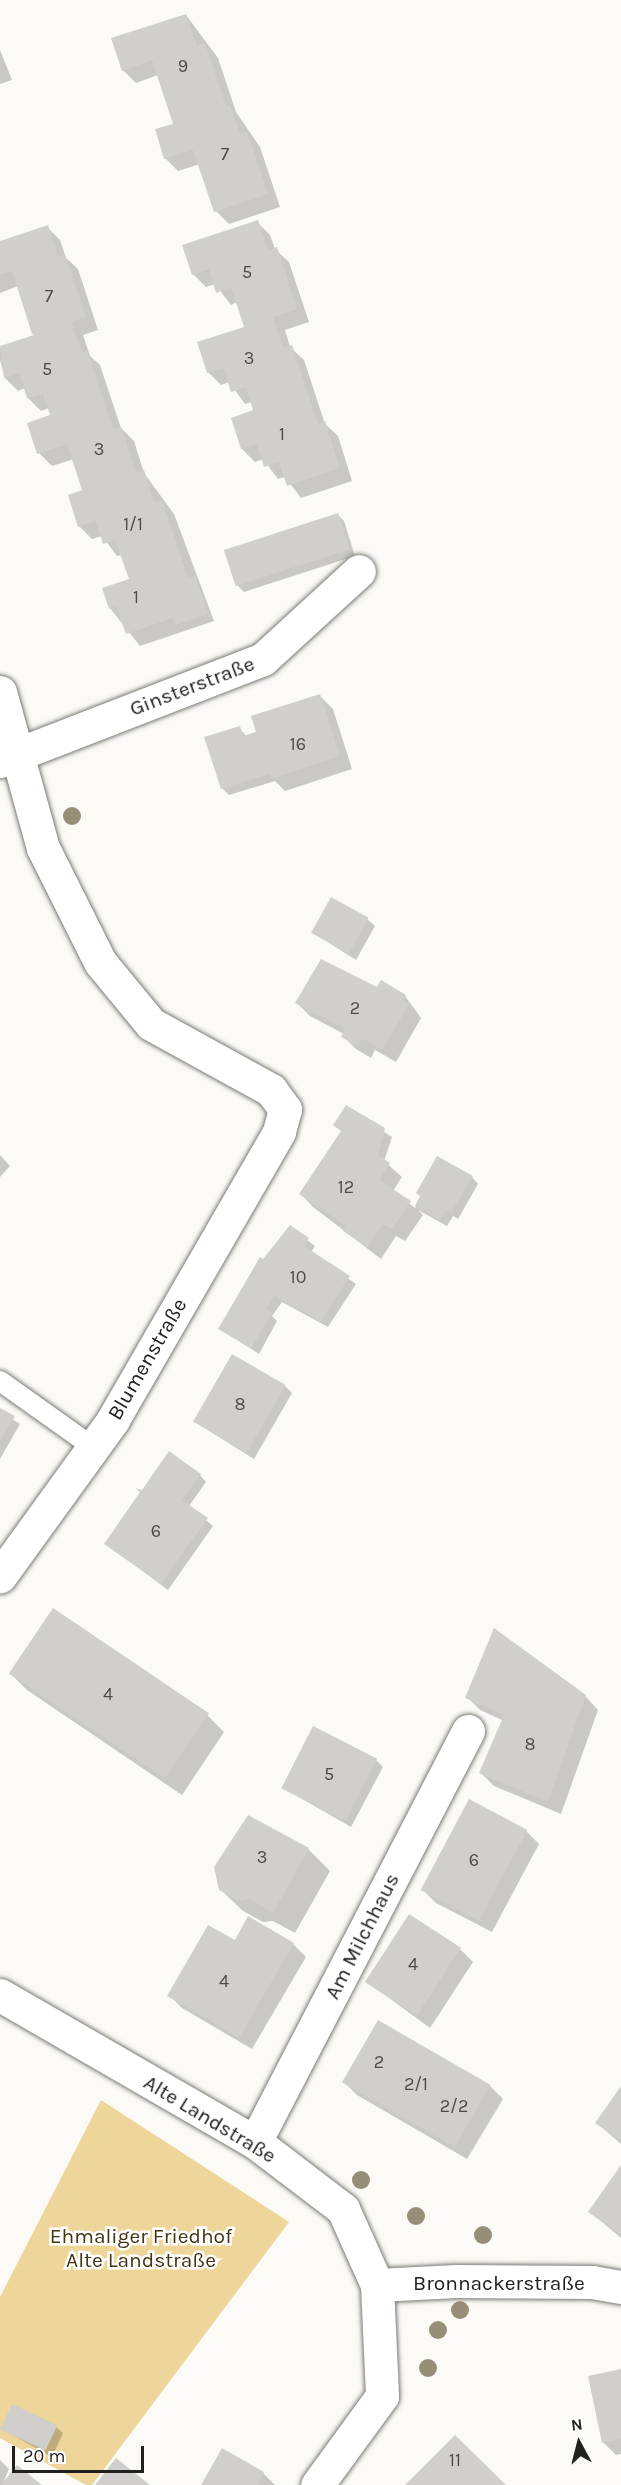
<!DOCTYPE html>
<html>
<head>
<meta charset="utf-8">
<style>
  body { margin:0 }
  #map { position:relative; width:621px; height:2485px; overflow:hidden; background:#fcfaf6; font-family:Karla,sans-serif }
  div>[style] { position:absolute }
  [style*='--x'] { left:calc(var(--x)*1px); top:calc(var(--y)*1px); width:calc(var(--w)*1px); rotate:calc(var(--a)*1deg) }
  .green>* { inset:0; background:#eed599 }
  .shadow>* { inset:0; background:#0003 }
  .building>* { inset:0; background:#d1cfcc; transform-origin:0 0 }
  .roads { filter:drop-shadow(0 0 2px #7d7b78) drop-shadow(0 0 2px #7d7b78) }
  .lane>* { height:20px; margin:-10px; padding:0 10px; transform-origin:10px; border-radius:10px; background:#fff }
  .street>* { height:33px; margin:-16.5px; padding:0 16.5px; transform-origin:16.5px; border-radius:16.5px; background:#fff }
  .trees>* { width:18px; height:18px; margin:-9px; border-radius:50%; background:#978e78 }
  span { translate:-50% -50%; white-space:nowrap; text-align:center; line-height:1.15; -webkit-text-stroke:5px #fff; paint-order:stroke }
  .number-label { font-size:18px; color:#4d4c4a }
  .number-label span { -webkit-text-stroke-width:0 }
  .street-label { font-size:21px; color:#21201f }
  .park-label { font-size:21px; color:#443510 }
  .north { position:absolute; left:549px; top:2413px; width:60px; height:60px; -webkit-text-stroke:4px #fff; paint-order:stroke; rotate:353deg; font-size:16px; font-weight:700; line-height:24px; text-align:center; color:#21201f }
  .north::after { content:''; display:block; margin:auto; width:21px; height:27px; background:#21201f; clip-path:polygon(50% 0,100% 100%,50% 72%,0 100%) }
  .scale { position:absolute; left:12px; top:2446px; width:132px; height:27px; box-sizing:border-box; border:3px solid #21201f; border-top:0; padding-left:8px; font-size:18px; line-height:21px; white-space:nowrap; color:#21201f; -webkit-text-stroke:4px #fff; paint-order:stroke }
</style>
</head>
<body>
<div id="map">
  <div class="green">
    <i style="clip-path:polygon(101px 2100px,289px 2222px,92px 2485px,86px 2485px,0 2438px,0 2297px)"></i>
  </div>
  <div class="shadow">
    <i style="clip-path:polygon(186px 15px,218px 58px,236px 112px,260px 147px,280px 207px,229px 224px,216px 211px,200px 164px,178px 171px,165px 158px,174px 124px,158px 75px,136px 83px,123px 70px)"></i>
    <i style="clip-path:polygon(0 50px,12px 80px,0 84px)"></i>
    <i style="clip-path:polygon(257px 222px,270px 235px,275px 249px,289px 262px,309px 322px,285px 330px,290px 347px,304px 360px,325px 424px,338px 436px,352px 481px,301px 498px,285px 477px,278px 479px,263px 459px,255px 462px,242px 449px,233px 419px,255px 411px,252px 402px,245px 404px,229px 382px,221px 385px,208px 372px,246px 328px,237px 302px,231px 305px,215px 284px,206px 287px,193px 274px)"></i>
    <i style="clip-path:polygon(47px 227px,60px 240px,66px 258px,78px 269px,98px 330px,83px 335px,90px 356px,100px 365px,121px 428px,134px 441px,144px 473px,174px 514px,214px 621px,140px 646px,110px 608px,130px 580px,122px 555px,117px 556px,102px 536px,92px 539px,79px 526px,84px 491px,74px 459px,52px 466px,39px 453px,52px 416px,49px 408px,41px 411px,28px 398px,25px 388px,18px 391px,5px 378px,0 360px,0 348px,34px 336px,18px 286px,0 293px,0 242px)"></i>
    <i style="clip-path:polygon(337px 514px,344px 521px,355px 556px,244px 592px,237px 585px)"></i>
    <i style="clip-path:polygon(320px 696px,333px 709px,352px 769px,285px 791px,275px 781px,229px 795px,222px 788px,239px 728px,247px 737px,260px 738px)"></i>
    <i style="clip-path:polygon(368px 920px,375px 926px,356px 960px,312px 932px)"></i>
    <i style="clip-path:polygon(378px 989px,405px 996px,421px 1018px,396px 1062px,375px 1050px,371px 1058px,356px 1049px,343px 1036px,344px 1034px,310px 1016px,297px 1003px)"></i>
    <i style="clip-path:polygon(346px 1107px,392px 1137px,384px 1161px,402px 1177px,393px 1191px,415px 1208px,421px 1197px,472px 1177px,478px 1184px,458px 1219px,453px 1216px,447px 1226px,418px 1210px,423px 1215px,405px 1241px,396px 1236px,381px 1259px,313px 1207px,301px 1194px,342px 1132px,335px 1125px)"></i>
    <i style="clip-path:polygon(0 1155px,10px 1166px,0 1177px)"></i>
    <i style="clip-path:polygon(290px 1227px,315px 1246px,311px 1252px,356px 1284px,328px 1327px,282px 1302px,272px 1316px,277px 1321px,259px 1354px,220px 1329px)"></i>
    <i style="clip-path:polygon(285px 1386px,292px 1393px,254px 1459px,195px 1422px)"></i>
    <i style="clip-path:polygon(0 1411px,20px 1424px,0 1459px)"></i>
    <i style="clip-path:polygon(200px 1475px,206px 1482px,189px 1506px,213px 1526px,168px 1590px,106px 1544px)"></i>
    <i style="clip-path:polygon(10px 1673px,207px 1715px,224px 1732px,182px 1795px,27px 1690px)"></i>
    <i style="clip-path:polygon(585px 1696px,598px 1710px,561px 1814px,494px 1786px,481px 1773px,504px 1721px,480px 1710px,467px 1697px)"></i>
    <i style="clip-path:polygon(376px 1760px,383px 1767px,351px 1827px,283px 1788px)"></i>
    <i style="clip-path:polygon(526px 1831px,539px 1844px,492px 1932px,436px 1903px,423px 1890px)"></i>
    <i style="clip-path:polygon(308px 1849px,330px 1871px,295px 1933px,273px 1921px,263px 1922px,243px 1911px,220px 1889px)"></i>
    <i style="clip-path:polygon(293px 1944px,306px 1957px,252px 2049px,182px 2008px,169px 1995px)"></i>
    <i style="clip-path:polygon(460px 1949px,473px 1962px,430px 2028px,366px 1981px)"></i>
    <i style="clip-path:polygon(344px 2082px,490px 2086px,503px 2099px,467px 2159px,357px 2095px)"></i>
    <i style="clip-path:polygon(621px 2088px,621px 2144px,597px 2123px)"></i>
    <i style="clip-path:polygon(621px 2168px,621px 2238px,590px 2212px)"></i>
    <i style="clip-path:polygon(621px 2371px,621px 2454px,616px 2455px,603px 2442px)"></i>
    <i style="clip-path:polygon(56px 2427px,63px 2433px,52px 2457px,2px 2429px)"></i>
    <i style="clip-path:polygon(0 2460px,9px 2469px,3px 2483px,40px 2485px,0 2485px)"></i>
    <i style="clip-path:polygon(263px 2473px,275px 2485px,203px 2485px)"></i>
  </div>
  <div class="building">
    <i style="clip-path:polygon(186px 14px,197px 46px,205px 43px,226px 106px,230px 105px,240px 134px,247px 132px,268px 194px,214px 212px,193px 150px,164px 159px,155px 129px,173px 124px,152px 60px,122px 71px,111px 38px)"></i>
    <i style="clip-path:polygon(258px 220px,268px 250px,277px 247px,297px 309px,273px 317px,283px 348px,292px 345px,318px 424px,325px 421px,340px 468px,287px 486px,279px 462px,264px 467px,257px 444px,241px 449px,231px 418px,253px 410px,246px 387px,231px 392px,223px 368px,207px 373px,197px 342px,244px 327px,231px 287px,216px 293px,209px 269px,192px 275px,182px 245px)"></i>
    <i style="clip-path:polygon(48px 225px,58px 257px,65px 255px,86px 317px,71px 322px,82px 353px,87px 351px,113px 429px,121px 427px,136px 473px,144px 470px,154px 502px,162px 500px,188px 578px,195px 575px,208px 614px,176px 625px,173px 618px,126px 634px,116px 606px,109px 609px,102px 588px,129px 579px,115px 540px,103px 544px,96px 521px,78px 527px,68px 495px,82px 490px,67px 444px,37px 454px,27px 423px,50px 415px,43px 394px,27px 398px,19px 373px,4px 378px,0 346px,40px 333px,32px 334px,12px 271px,0 275px,0 241px)"></i>
    <i style="left:338px;top:513px;width:38px;height:120px;rotate:72deg"></i>
    <i style="clip-path:polygon(320px 694px,340px 756px,271px 779px,269px 774px,221px 789px,204px 737px,240px 726px,243px 736px,256px 732px,251px 716px)"></i>
    <i style="left:331px;top:897px;width:43px;height:41px;rotate:29deg"></i>
    <i style="clip-path:polygon(321px 959px,377px 987px,381px 980px,406px 995px,403px 1000px,409px 1004px,382px 1050px,362px 1038px,357px 1046px,341px 1037px,345px 1029px,295px 1003px)"></i>
    <i style="clip-path:polygon(346px 1105px,385px 1128px,378px 1155px,390px 1163px,379px 1180px,411px 1201px,392px 1229px,383px 1224px,367px 1247px,343px 1231px,346px 1226px,299px 1194px,341px 1131px,333px 1125px)"></i>
    <i style="clip-path:polygon(437px 1156px,473px 1176px,451px 1213px,446px 1210px,440px 1220px,415px 1206px,420px 1196px,416px 1193px)"></i>
    <i style="clip-path:polygon(290px 1225px,309px 1238px,304px 1246px,350px 1276px,321px 1321px,274px 1296px,266px 1310px,272px 1313px,251px 1348px,218px 1329px,260px 1257px,263px 1259px)"></i>
    <i style="left:232px;top:1354px;width:62px;height:78px;rotate:30deg"></i>
    <i style="clip-path:polygon(0 1408px,15px 1416px,0 1441px)"></i>
    <i style="clip-path:polygon(169px 1451px,201px 1474px,182px 1500px,208px 1518px,161px 1584px,104px 1544px,140px 1492px,135px 1488px,142px 1490px)"></i>
    <i style="left:53px;top:1608px;width:188px;height:79px;rotate:34deg"></i>
    <i style="clip-path:polygon(494px 1628px,586px 1695px,548px 1802px,479px 1773px,504px 1715px,465px 1698px)"></i>
    <i style="left:313px;top:1726px;width:72px;height:70px;rotate:27deg"></i>
    <i style="left:469px;top:1799px;width:66px;height:103px;rotate:28deg"></i>
    <i style="clip-path:polygon(248px 1815px,309px 1848px,273px 1913px,250px 1899px,240px 1901px,219px 1890px,214px 1867px)"></i>
    <i style="left:409px;top:1914px;width:62px;height:81px;rotate:33deg"></i>
    <i style="clip-path:polygon(248px 1916px,294px 1943px,239px 2038px,167px 1996px,208px 1925px,235px 1940px)"></i>
    <i style="left:378px;top:2020px;width:130px;height:72px;rotate:30deg"></i>
    <i style="clip-path:polygon(621px 2086px,621px 2141px,595px 2123px)"></i>
    <i style="clip-path:polygon(621px 2165px,621px 2235px,588px 2212px)"></i>
    <i style="clip-path:polygon(621px 2369px,621px 2439px,602px 2443px,588px 2376px)"></i>
    <i style="left:12px;top:2404px;width:50px;height:28px;rotate:25deg"></i>
    <i style="clip-path:polygon(455px 2435px,506px 2485px,405px 2485px)"></i>
    <i style="clip-path:polygon(222px 2448px,264px 2472px,257px 2485px,201px 2485px)"></i>
    <i style="clip-path:polygon(116px 2458px,150px 2485px,95px 2485px)"></i>
    <i style="clip-path:polygon(17px 2465px,42px 2485px,1px 2485px)"></i>
  </div>
  <div class="roads">
    <div class="lane">
      <i style="--x:0;--y:1381;--w:114;--a:35.4"></i>
    </div>
    <div class="street">
      <i style="--x:0;--y:692;--w:162;--a:74.6"></i>
      <i style="--x:43;--y:848;--w:127;--a:63.4"></i>
      <i style="--x:100;--y:962;--w:80;--a:50.6"></i>
      <i style="--x:151;--y:1024;--w:137;--a:28.8"></i>
      <i style="--x:271;--y:1090;--w:24;--a:54"></i>
      <i style="--x:285;--y:1109;--w:24;--a:105"></i>
      <i style="--x:279;--y:1132;--w:332;--a:120"></i>
      <i style="--x:113;--y:1420;--w:193;--a:125.9"></i>
      <i style="--x:0;--y:761;--w:282;--a:-21.2"></i>
      <i style="--x:263;--y:659;--w:130;--a:-42.5"></i>
      <i style="--x:0;--y:1995;--w:294;--a:30"></i>
      <i style="--x:255;--y:2142;--w:111;--a:37.3"></i>
      <i style="--x:343;--y:2209;--w:83;--a:65.9"></i>
      <i style="--x:377;--y:2285;--w:111;--a:87.4"></i>
      <i style="--x:382;--y:2396;--w:110;--a:126.1"></i>
      <i style="--x:255;--y:2142;--w:463;--a:-62.6"></i>
      <i style="--x:377;--y:2285;--w:79;--a:-2.9"></i>
      <i style="--x:456;--y:2281;--w:136;--a:0.4"></i>
      <i style="--x:592;--y:2282;--w:29;--a:10"></i>
    </div>
  </div>
  <div class="trees">
    <i style="left:72px;top:816px"></i>
    <i style="left:361px;top:2180px"></i>
    <i style="left:416px;top:2216px"></i>
    <i style="left:483px;top:2235px"></i>
    <i style="left:460px;top:2310px"></i>
    <i style="left:438px;top:2330px"></i>
    <i style="left:428px;top:2368px"></i>
  </div>
  <div class="number-label">
    <span style="left:183px;top:66px">9</span>
    <span style="left:225px;top:154px">7</span>
    <span style="left:247px;top:272px">5</span>
    <span style="left:49px;top:296px">7</span>
    <span style="left:249px;top:358px">3</span>
    <span style="left:47px;top:369px">5</span>
    <span style="left:282px;top:434px">1</span>
    <span style="left:99px;top:449px">3</span>
    <span style="left:133px;top:524px">1/1</span>
    <span style="left:136px;top:597px">1</span>
    <span style="left:298px;top:744px">16</span>
    <span style="left:355px;top:1008px">2</span>
    <span style="left:346px;top:1187px">12</span>
    <span style="left:298px;top:1277px">10</span>
    <span style="left:240px;top:1404px">8</span>
    <span style="left:156px;top:1531px">6</span>
    <span style="left:108px;top:1694px">4</span>
    <span style="left:530px;top:1744px">8</span>
    <span style="left:329px;top:1774px">5</span>
    <span style="left:262px;top:1857px">3</span>
    <span style="left:474px;top:1860px">6</span>
    <span style="left:413px;top:1964px">4</span>
    <span style="left:224px;top:1981px">4</span>
    <span style="left:379px;top:2062px">2</span>
    <span style="left:416px;top:2084px">2/1</span>
    <span style="left:454px;top:2106px">2/2</span>
    <span style="left:455px;top:2460px">11</span>
  </div>
  <div class="street-label">
    <span style="left:192px;top:686px;rotate:-21deg">Ginsterstraße</span>
    <span style="left:147px;top:1359px;rotate:-60deg">Blumenstraße</span>
    <span style="left:362px;top:1936px;rotate:-63deg">Am Milchhaus</span>
    <span style="left:210px;top:2119px;rotate:31deg">Alte Landstraße</span>
    <span style="left:499px;top:2283px">Bronnackerstraße</span>
  </div>
  <div class="park-label">
    <span style="left:141px;top:2248px">Ehmaliger Friedhof<br>Alte Landstraße</span>
  </div>
  <div class="north">N</div>
  <div class="scale">20 m</div>
</div>
</body>
</html>
